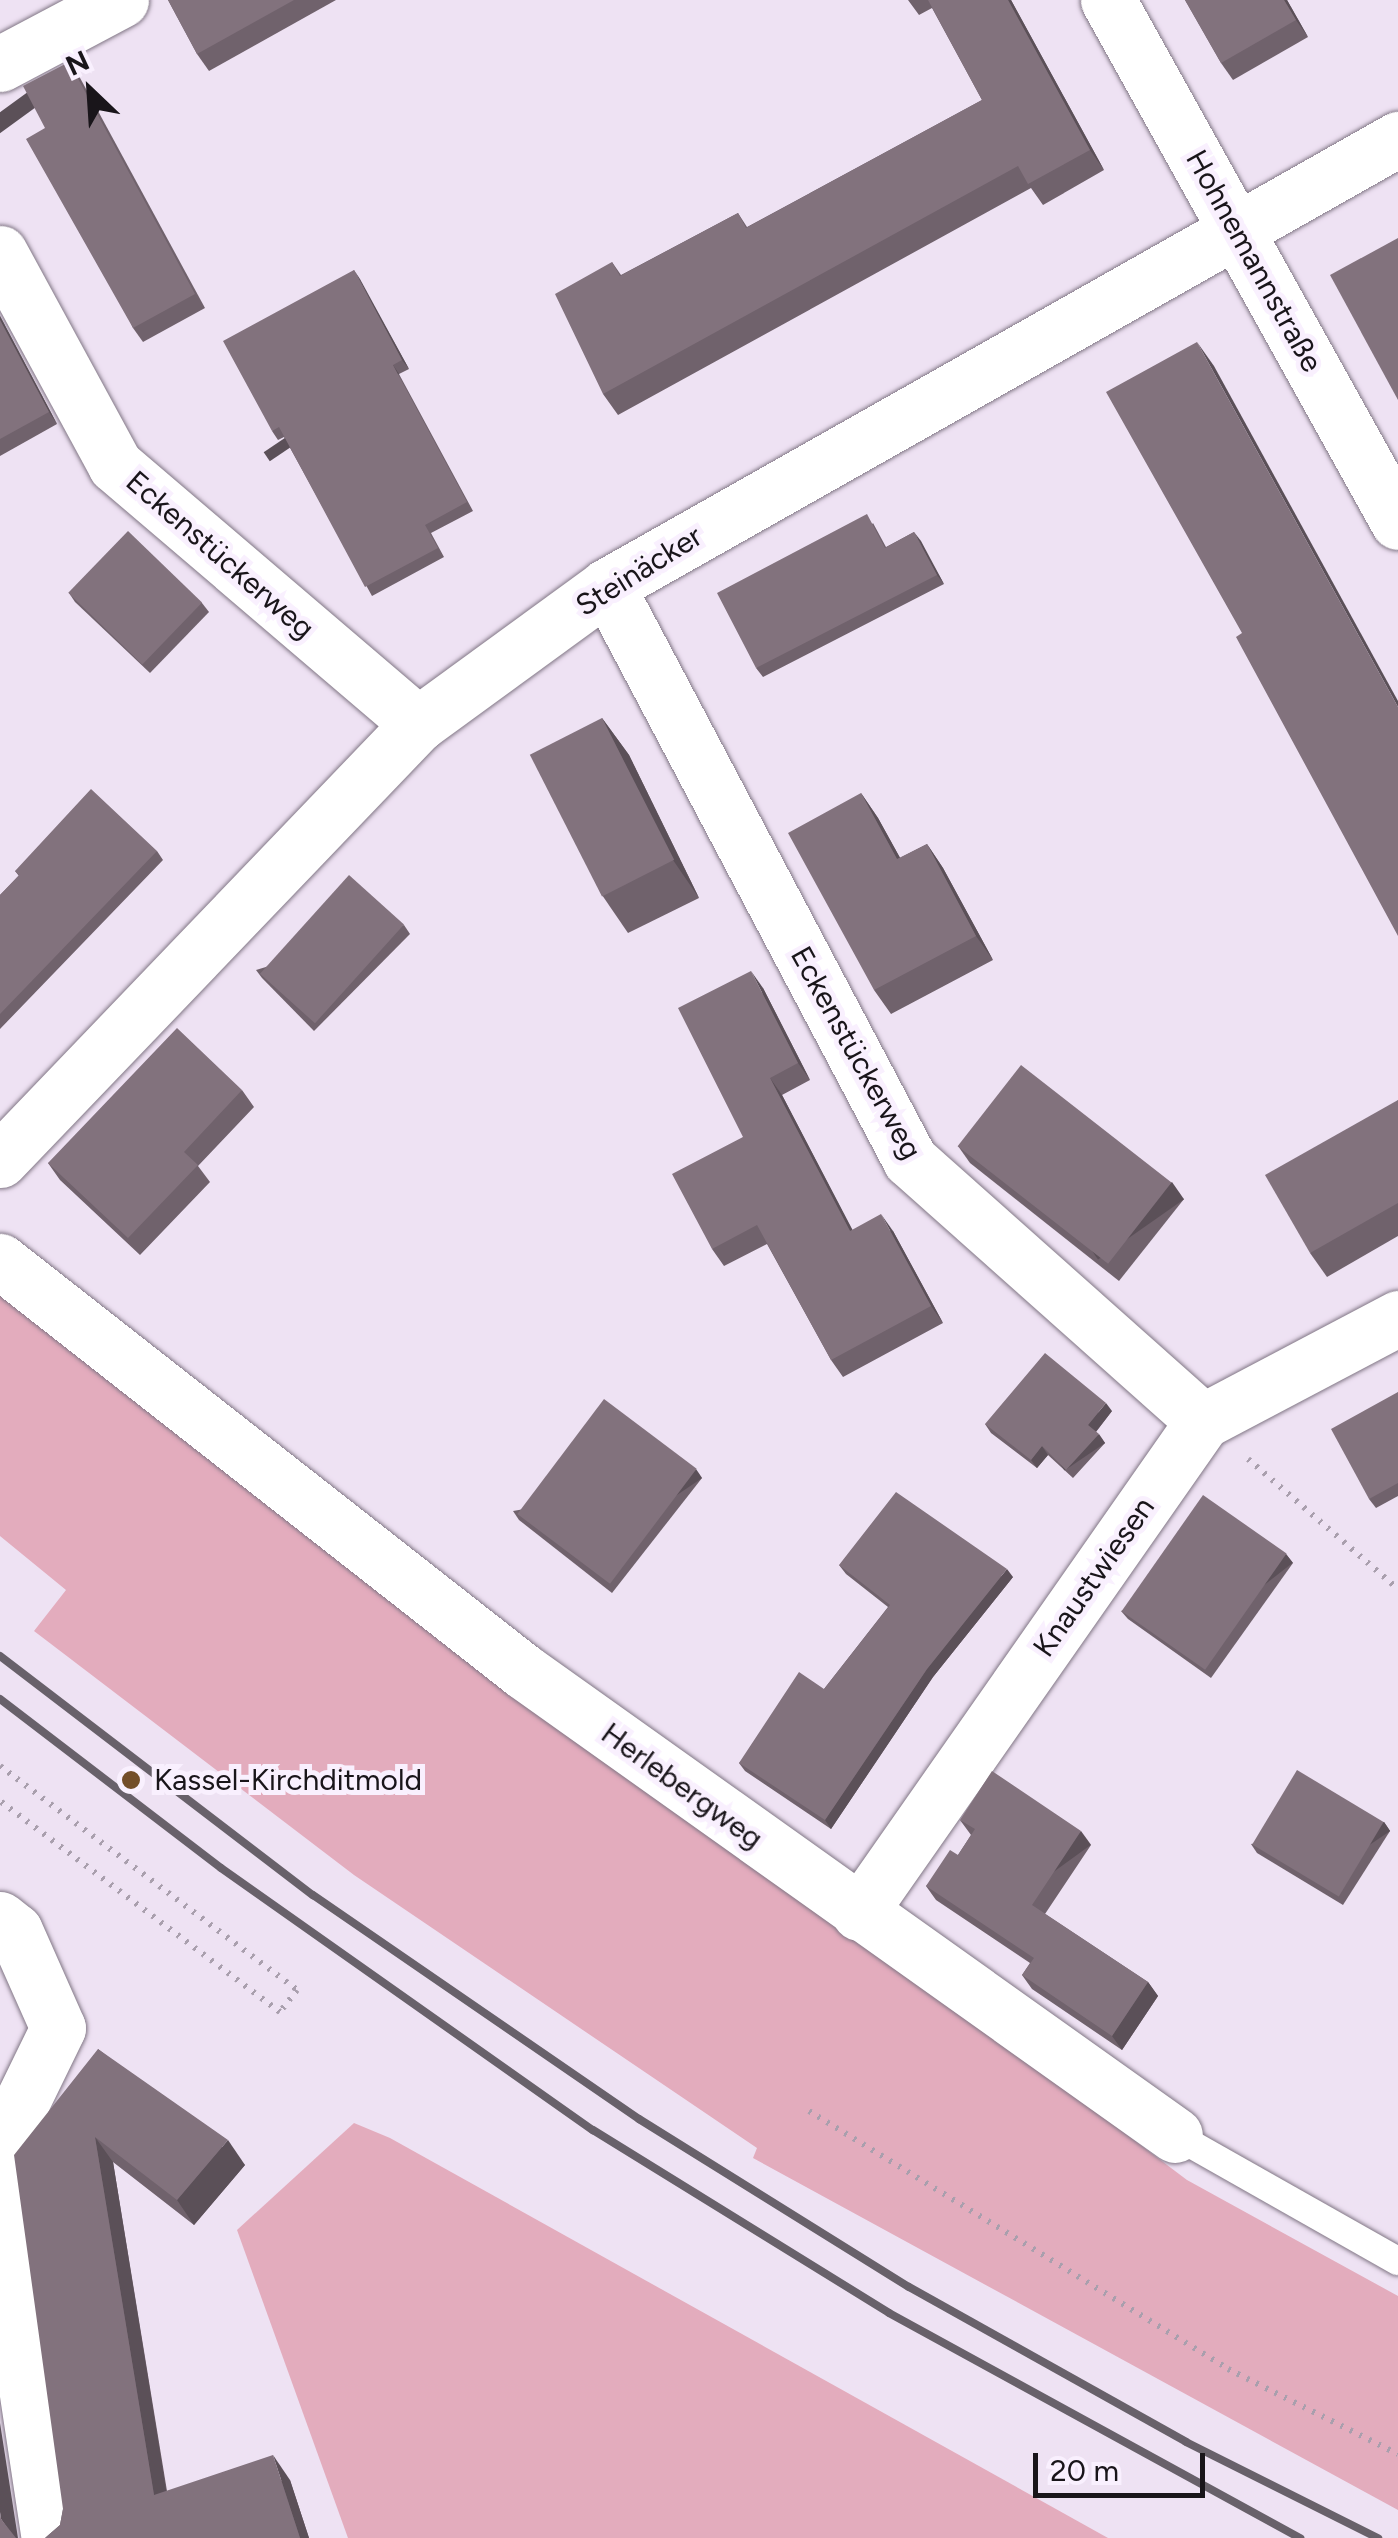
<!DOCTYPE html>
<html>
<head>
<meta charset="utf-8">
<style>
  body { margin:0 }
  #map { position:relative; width:1398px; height:2538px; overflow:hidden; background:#eee2f3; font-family:Figtree,sans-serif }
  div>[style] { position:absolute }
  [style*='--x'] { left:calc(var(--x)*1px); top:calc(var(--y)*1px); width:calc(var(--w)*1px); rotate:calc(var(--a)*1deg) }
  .green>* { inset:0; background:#e3acbd }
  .path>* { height:6px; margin-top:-3px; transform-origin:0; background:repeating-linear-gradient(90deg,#a99fad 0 2.5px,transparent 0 10.5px) }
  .roads { filter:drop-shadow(0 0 2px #817685) drop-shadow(0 0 2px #817685) }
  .lane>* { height:28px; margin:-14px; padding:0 14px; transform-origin:14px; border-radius:14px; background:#fff }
  .street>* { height:55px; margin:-27.5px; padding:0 27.5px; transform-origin:27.5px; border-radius:27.5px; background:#fff }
  .rail>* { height:8px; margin:-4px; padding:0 4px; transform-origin:4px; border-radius:4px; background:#68616a }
  .wall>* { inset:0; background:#70626c }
  .shaded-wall>* { inset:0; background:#5b5058; transform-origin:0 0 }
  .building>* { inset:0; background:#82727d; transform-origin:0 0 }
  .dots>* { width:28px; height:28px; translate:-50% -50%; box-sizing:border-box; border:5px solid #f9f0fe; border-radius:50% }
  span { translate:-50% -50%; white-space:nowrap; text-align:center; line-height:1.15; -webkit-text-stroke:10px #f9f0fe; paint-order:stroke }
  .street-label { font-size:30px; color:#19151a }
  .poi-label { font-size:30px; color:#19151a }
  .left { translate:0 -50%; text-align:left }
  .north { position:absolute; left:40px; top:40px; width:100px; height:100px; -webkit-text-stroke:8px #f9f0fe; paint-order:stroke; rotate:335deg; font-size:28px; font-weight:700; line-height:40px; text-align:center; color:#19151a }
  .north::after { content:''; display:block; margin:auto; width:35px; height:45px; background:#19151a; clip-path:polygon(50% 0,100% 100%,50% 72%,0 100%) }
  .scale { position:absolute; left:1033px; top:2453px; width:172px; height:45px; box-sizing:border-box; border:5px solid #19151a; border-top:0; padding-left:12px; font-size:30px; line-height:35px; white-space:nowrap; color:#19151a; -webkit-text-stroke:8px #f9f0fe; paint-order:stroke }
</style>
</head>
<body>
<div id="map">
  <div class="green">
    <i style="clip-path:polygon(0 1287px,1187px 2180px,1398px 2296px,1398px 2510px,753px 2158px,757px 2148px,354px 1875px,34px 1631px,66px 1590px,0 1536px)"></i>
    <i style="clip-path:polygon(354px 2123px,390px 2138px,1108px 2538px,348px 2538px,237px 2230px)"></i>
  </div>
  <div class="path">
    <i style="--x:1248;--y:1459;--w:198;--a:40.9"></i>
    <i style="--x:0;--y:1766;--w:372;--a:37"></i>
    <i style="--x:297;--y:1990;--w:28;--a:128"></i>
    <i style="--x:280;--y:2012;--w:351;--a:-143"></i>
    <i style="--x:809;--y:2111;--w:492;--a:31.6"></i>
    <i style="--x:1228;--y:2369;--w:190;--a:26.6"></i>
  </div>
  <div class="roads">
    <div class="lane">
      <i style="--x:1175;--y:2135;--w:256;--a:29.5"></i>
    </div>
    <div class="street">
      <i style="--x:1108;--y:0;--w:597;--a:60.95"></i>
      <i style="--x:0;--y:64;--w:137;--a:-27.9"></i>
      <i style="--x:0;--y:253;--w:241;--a:61.5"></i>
      <i style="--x:115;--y:465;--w:399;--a:40.5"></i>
      <i style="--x:607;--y:586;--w:649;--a:62.17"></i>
      <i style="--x:910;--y:1160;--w:392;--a:41.7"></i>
      <i style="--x:0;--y:1160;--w:604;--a:-46.21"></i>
      <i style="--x:418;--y:724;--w:234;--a:-36.1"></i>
      <i style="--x:607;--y:586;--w:909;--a:-29.47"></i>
      <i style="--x:0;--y:1261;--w:665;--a:38.09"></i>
      <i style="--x:523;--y:1671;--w:800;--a:35.44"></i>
      <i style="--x:859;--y:1913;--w:600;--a:-55.04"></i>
      <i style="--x:1203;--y:1421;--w:221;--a:-27.8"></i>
      <i style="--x:0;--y:1919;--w:19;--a:39"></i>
      <i style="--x:15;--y:1931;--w:106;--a:66.1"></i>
      <i style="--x:58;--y:2028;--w:132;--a:116"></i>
      <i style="--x:0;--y:2163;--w:66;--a:88.3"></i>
      <i style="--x:2;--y:2229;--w:313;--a:81.4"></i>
    </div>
  </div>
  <div class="rail">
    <i style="--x:0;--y:1656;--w:394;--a:37.4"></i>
    <i style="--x:313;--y:1895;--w:396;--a:34.5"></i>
    <i style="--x:639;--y:2119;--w:318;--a:31.9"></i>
    <i style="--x:909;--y:2287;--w:317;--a:29.2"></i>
    <i style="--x:1186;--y:2442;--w:215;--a:26.6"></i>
    <i style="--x:0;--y:1699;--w:278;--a:37.4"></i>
    <i style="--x:221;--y:1868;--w:455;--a:35.2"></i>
    <i style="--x:593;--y:2130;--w:348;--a:31.7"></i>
    <i style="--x:889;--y:2313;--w:469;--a:28.7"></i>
  </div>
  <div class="wall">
    <i style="clip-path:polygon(168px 0,336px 0,209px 71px,197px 54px)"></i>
    <i style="clip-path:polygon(908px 0,1011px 0,1104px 170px,1043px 205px,1031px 188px,618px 415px,603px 394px,612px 262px,621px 275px,738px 213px,747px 227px,982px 100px,932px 8px,919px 15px)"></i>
    <i style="clip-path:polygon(1185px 0,1287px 0,1308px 37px,1233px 80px,1221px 63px)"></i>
    <i style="clip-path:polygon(69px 62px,79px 76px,205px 308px,143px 342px,133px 328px,45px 128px)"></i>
    <i style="clip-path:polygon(354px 270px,409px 369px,399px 374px,473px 511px,431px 533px,444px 557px,372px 596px,284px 437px,278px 440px,272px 431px)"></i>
    <i style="clip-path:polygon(0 316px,57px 424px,0 456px)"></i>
    <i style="clip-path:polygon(873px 523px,886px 547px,914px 532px,944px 584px,763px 677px,756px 668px)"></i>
    <i style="clip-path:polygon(69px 593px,202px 603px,209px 612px,150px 673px,75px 602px)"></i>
    <i style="clip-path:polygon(602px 718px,629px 755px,699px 898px,628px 933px,602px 895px)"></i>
    <i style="clip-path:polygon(861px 793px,878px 818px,900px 858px,927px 844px,943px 868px,993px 960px,891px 1014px,874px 990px)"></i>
    <i style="clip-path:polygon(157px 851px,163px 860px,0 1029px,0 895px,19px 876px,15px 871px)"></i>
    <i style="clip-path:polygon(404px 925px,410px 934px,314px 1031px,262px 978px,256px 970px)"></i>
    <i style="clip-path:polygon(763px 988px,810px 1080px,782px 1095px,852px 1230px,893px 1231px,943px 1323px,843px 1377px,831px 1360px,767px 1244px,724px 1266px,712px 1249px,743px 1137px)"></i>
    <i style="clip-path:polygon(242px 1090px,254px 1107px,198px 1166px,210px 1182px,140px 1255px,60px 1180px,48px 1163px)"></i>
    <i style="clip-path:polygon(1398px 1100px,1398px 1236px,1327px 1277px,1310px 1253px)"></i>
    <i style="clip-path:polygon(958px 1146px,1184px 1199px,1119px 1281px,970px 1163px)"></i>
    <i style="clip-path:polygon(1398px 1392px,1398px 1496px,1376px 1508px,1369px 1499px)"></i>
    <i style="clip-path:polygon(1112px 1411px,1096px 1432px,1105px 1443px,1073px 1478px,1048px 1455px,1037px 1468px,991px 1433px,985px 1424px)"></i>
    <i style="clip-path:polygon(702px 1478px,612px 1593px,519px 1520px,513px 1511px)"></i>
    <i style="clip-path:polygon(1286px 1554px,1293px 1563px,1211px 1678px,1128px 1619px,1121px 1611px)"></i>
    <i style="clip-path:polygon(839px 1565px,1013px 1577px,933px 1677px,831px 1829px,745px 1771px,739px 1763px,824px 1689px,888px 1607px,846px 1574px)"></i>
    <i style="clip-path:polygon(960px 1820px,1091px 1845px,1045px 1914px,1148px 1982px,1158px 1996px,1122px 2050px,1032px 1989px,1022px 1975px,1030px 1963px,936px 1900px,926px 1886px,958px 1855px,971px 1835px)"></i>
    <i style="clip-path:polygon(1384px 1822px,1390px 1831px,1343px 1905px,1257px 1853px,1251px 1844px)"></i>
    <i style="clip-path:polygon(98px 2049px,245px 2165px,194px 2225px,113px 2162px,167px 2491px,290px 2480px,309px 2538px,45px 2538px,60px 2525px,63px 2509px)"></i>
  </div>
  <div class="shaded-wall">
    <i style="clip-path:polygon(1008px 0,1011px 0,1104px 170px,1090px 150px)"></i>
    <i style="clip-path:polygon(1284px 0,1287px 0,1308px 37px,1296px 20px)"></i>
    <i style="left:69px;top:62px;width:17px;height:264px;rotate:54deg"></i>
    <i style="clip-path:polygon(354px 270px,360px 279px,409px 369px,402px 360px)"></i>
    <i style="clip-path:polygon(0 316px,57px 424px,49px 412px,0 320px)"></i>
    <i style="clip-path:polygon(1197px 342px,1214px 366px,1398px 701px,1398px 707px)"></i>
    <i style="left:393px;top:365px;width:11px;height:156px;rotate:56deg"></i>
    <i style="clip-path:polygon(914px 532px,921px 541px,944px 584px,937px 575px)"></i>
    <i style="clip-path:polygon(602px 718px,629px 755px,699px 898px,673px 860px)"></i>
    <i style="clip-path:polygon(861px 793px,878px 818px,914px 883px,897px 859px)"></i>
    <i style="clip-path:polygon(927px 844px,943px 868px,993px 960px,976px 936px)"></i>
    <i style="clip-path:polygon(751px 971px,763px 988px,810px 1080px,798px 1063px)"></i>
    <i style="clip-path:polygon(770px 1078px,782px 1095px,862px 1248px,850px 1231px)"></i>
    <i style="left:1172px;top:1182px;width:21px;height:105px;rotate:55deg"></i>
    <i style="clip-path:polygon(881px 1214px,893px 1231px,943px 1323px,931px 1306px)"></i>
    <i style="clip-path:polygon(1106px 1403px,1112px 1411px,1094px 1434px,1088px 1425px)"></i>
    <i style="left:1099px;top:1434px;width:11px;height:49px;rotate:56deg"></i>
    <i style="clip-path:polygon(1042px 1446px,1048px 1455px,1037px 1468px,1031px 1460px)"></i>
    <i style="left:696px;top:1469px;width:11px;height:147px;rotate:56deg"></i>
    <i style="left:1286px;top:1554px;width:11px;height:141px;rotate:52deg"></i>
    <i style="clip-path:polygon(1007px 1569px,1013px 1577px,933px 1677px,831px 1829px,825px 1820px,927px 1669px)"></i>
    <i style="left:1384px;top:1822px;width:11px;height:88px;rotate:56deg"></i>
    <i style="left:1081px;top:1831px;width:17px;height:89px;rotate:54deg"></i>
    <i style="clip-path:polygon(1148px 1982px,1158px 1996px,1122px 2050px,1112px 2036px)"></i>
    <i style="clip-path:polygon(95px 2137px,113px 2162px,171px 2520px,154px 2495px)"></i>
    <i style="clip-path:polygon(228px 2140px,245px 2165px,194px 2225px,177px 2200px)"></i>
    <i style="clip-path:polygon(0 2423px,18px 2538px,14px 2538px,1px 2519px,0 2512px)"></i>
    <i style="clip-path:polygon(273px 2455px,290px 2480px,309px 2538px,300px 2538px)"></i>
  </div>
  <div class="building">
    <i style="clip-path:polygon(168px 0,294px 0,197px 54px)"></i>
    <i style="clip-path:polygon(928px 0,1008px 0,1090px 150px,1028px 184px,1018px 166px,603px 394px,555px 294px,612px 262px,620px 276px,738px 213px,746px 228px,982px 100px)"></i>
    <i style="clip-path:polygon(1185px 0,1284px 0,1296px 20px,1221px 63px)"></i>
    <i style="clip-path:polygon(69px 62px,195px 294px,133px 328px,26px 139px,45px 128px,23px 86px)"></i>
    <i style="clip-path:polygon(1398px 238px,1398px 400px,1330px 275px)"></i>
    <i style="clip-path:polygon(354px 270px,402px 360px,393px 365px,467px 502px,425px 525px,438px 548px,365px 587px,279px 427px,272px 431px,223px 341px)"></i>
    <i style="clip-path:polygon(0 320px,49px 412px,0 439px)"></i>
    <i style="clip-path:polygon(1197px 342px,1398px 707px,1398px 936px,1236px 637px,1242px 633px,1106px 392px)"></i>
    <i style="clip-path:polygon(867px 514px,885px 548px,914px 532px,937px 575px,756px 668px,717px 593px)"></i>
    <i style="left:128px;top:531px;width:103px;height:86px;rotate:44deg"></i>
    <i style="left:602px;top:718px;width:159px;height:81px;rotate:63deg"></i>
    <i style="clip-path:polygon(91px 789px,157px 851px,0 1014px,0 895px,19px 875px,15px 871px)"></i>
    <i style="clip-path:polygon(861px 793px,897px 859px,927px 844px,976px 936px,874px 990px,788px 833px)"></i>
    <i style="left:349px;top:875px;width:74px;height:133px;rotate:42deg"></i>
    <i style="clip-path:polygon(751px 971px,798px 1063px,770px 1078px,850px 1231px,881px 1214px,931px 1306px,831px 1360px,757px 1225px,712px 1249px,672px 1174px,743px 1137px,678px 1008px)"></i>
    <i style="clip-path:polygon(177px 1028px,242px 1090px,184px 1152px,198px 1165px,128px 1238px,48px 1163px)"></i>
    <i style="left:1021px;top:1065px;width:191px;height:103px;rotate:38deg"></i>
    <i style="clip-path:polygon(1398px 1100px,1398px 1203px,1310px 1253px,1265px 1175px)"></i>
    <i style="clip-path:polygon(1045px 1353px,1106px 1403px,1088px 1425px,1099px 1434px,1066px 1470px,1042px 1446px,1031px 1460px,985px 1424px)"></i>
    <i style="clip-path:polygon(1398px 1392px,1398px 1483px,1369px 1499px,1331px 1429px)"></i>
    <i style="left:604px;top:1399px;width:116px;height:144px;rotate:37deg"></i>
    <i style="clip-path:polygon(896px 1492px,1007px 1569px,927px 1669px,825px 1820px,739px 1763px,799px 1672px,824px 1689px,890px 1605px,839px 1565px)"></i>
    <i style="left:1203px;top:1495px;width:102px;height:142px;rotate:35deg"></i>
    <i style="left:1297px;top:1770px;width:101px;height:87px;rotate:31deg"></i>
    <i style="clip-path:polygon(992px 1771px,1081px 1831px,1032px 1905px,1148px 1982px,1112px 2036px,1022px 1975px,1034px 1958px,926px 1886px,950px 1850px,958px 1855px,975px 1829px,960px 1820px)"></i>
    <i style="clip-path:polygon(98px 2049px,228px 2140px,177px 2200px,95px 2137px,154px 2495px,273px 2455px,300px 2538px,45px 2538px,60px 2525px,63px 2509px,14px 2155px)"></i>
    <i style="clip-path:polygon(0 2512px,1px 2519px,16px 2538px,0 2538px)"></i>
  </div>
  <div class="dots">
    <i style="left:131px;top:1780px;background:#734e29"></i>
  </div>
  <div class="street-label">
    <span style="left:1254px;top:261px;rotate:61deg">Hohnemannstraße</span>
    <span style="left:220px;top:555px;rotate:41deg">Eckenstückerweg</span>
    <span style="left:639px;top:571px;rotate:-32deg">Steinäcker</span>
    <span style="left:856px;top:1053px;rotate:61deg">Eckenstückerweg</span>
    <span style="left:1094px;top:1577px;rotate:-55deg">Knaustwiesen</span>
    <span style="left:682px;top:1786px;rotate:36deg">Herlebergweg</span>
  </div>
  <div class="poi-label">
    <span class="left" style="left:154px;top:1780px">Kassel-Kirchditmold</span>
  </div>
  <div class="north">N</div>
  <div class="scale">20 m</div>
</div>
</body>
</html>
